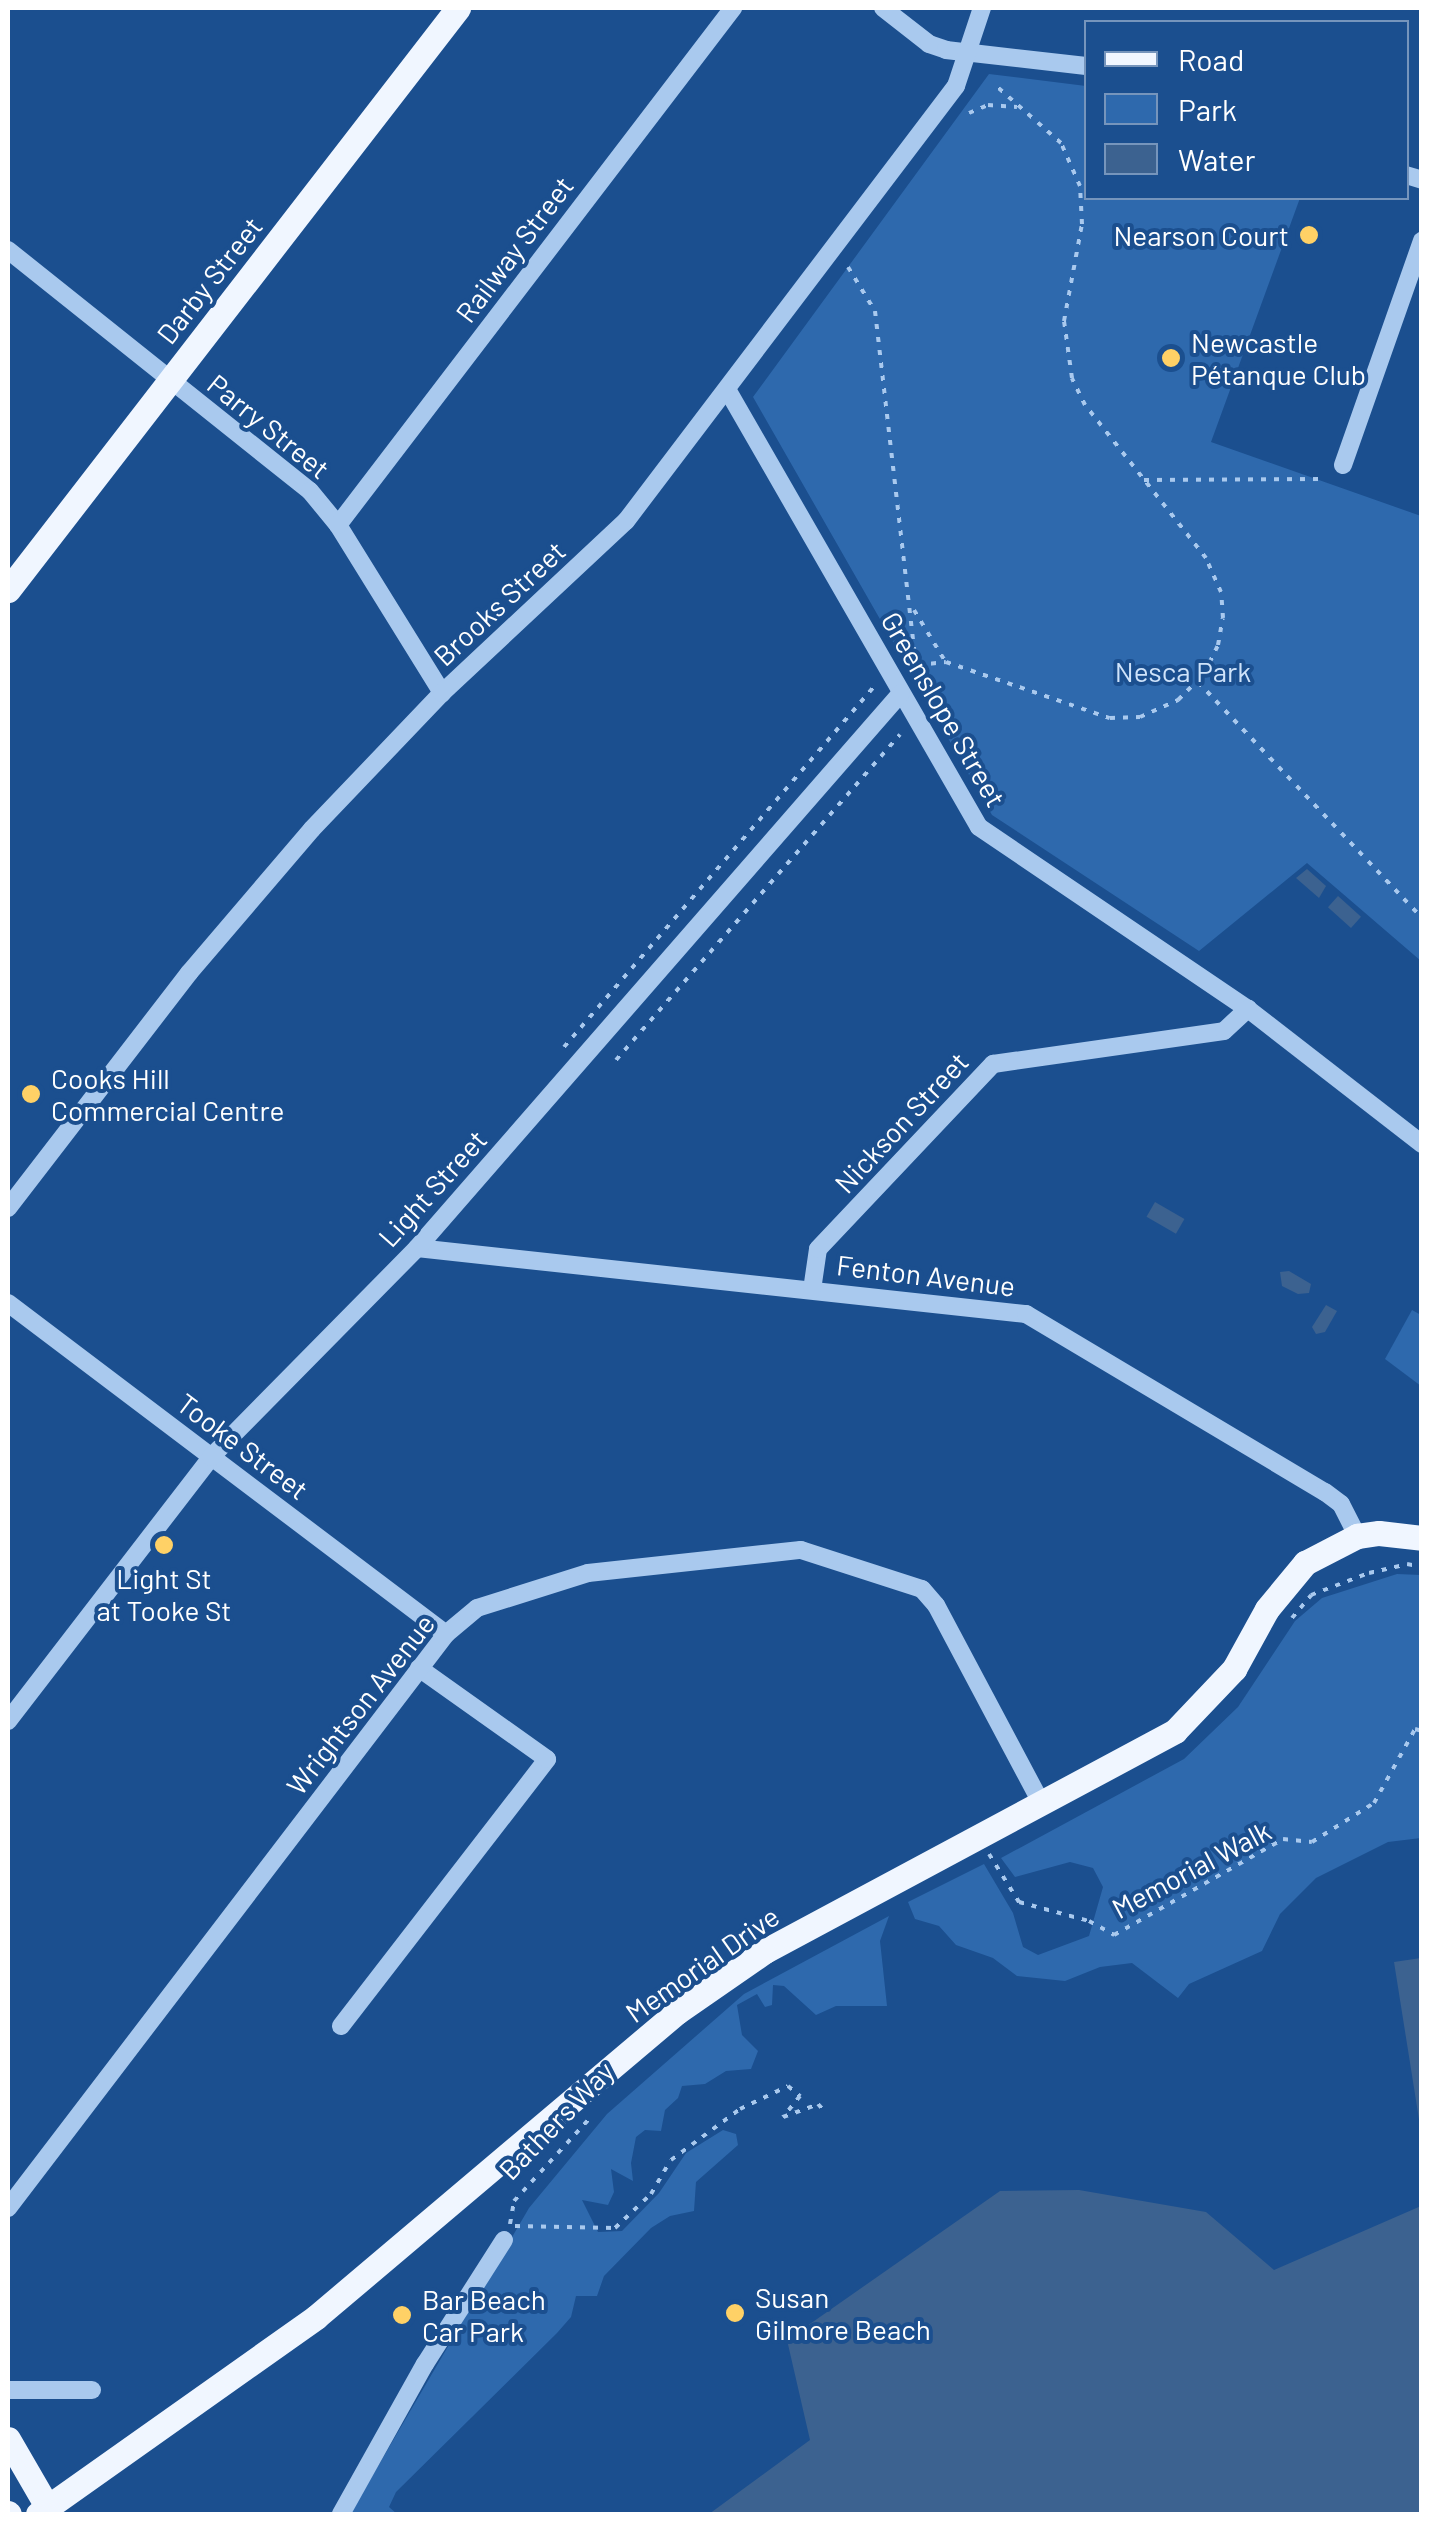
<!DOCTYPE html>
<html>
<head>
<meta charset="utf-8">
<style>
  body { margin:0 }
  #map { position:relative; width:1429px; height:2522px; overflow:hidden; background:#1b4f8f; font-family:Barlow,sans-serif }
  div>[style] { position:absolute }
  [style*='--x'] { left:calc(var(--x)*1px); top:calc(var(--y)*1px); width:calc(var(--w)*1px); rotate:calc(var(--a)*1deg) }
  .green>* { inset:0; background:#2e69ad }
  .water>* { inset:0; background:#3c6290; transform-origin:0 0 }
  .path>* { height:4px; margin-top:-2px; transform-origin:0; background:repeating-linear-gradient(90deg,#a9c9ee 0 5px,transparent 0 13px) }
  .minor>* { height:18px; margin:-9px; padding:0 9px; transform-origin:9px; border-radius:9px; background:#a9c9ee }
  .major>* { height:25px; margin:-12.5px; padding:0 12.5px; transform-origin:12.5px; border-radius:12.5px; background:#f0f6ff }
  .dots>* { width:28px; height:28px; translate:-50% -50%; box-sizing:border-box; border:5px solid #1b4f8f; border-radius:50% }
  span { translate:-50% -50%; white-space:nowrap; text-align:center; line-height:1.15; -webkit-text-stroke:8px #1b4f8f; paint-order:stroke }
  .poi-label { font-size:28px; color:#fff }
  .right { translate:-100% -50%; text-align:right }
  .left { translate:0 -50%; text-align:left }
  .street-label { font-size:28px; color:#fff }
  .park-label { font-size:28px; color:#cfe3fa }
  .frame { position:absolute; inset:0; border:10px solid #fff; pointer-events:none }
  .legend { position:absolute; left:1084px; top:20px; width:325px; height:180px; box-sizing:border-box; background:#1b4f8f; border:2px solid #7695bc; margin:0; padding:12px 18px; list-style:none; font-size:30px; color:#fff }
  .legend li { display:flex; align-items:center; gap:20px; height:50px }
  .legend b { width:50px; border:2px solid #7695bc }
</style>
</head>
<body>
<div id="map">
  <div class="green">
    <i style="clip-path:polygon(989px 74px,1086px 86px,1086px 198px,1300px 198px,1211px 442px,1421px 516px,1421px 961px,1307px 863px,1199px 951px,992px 815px,753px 397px)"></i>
    <i style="clip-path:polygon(1412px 1310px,1421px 1315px,1421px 1386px,1385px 1359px)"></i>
    <i style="clip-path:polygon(1397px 1574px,1421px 1575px,1421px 1838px,1388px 1842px,1316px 1878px,1280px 1914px,1262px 1951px,1189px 1984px,1178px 1998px,1132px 1963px,1100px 1967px,1065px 1981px,1017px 1976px,993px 1958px,956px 1945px,939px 1926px,915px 1919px,908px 1902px,984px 1864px,1013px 1913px,1023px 1947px,1038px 1955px,1089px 1936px,1103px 1887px,1093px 1868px,1070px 1862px,1015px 1877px,1001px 1858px,1184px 1759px,1238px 1707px,1295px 1621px,1322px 1598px)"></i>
    <i style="clip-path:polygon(889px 1916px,880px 1941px,887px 2006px,836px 2006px,816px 2015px,784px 1986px,773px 1985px,772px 2005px,765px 2007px,757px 1994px,737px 2005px,742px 2035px,758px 2051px,751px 2069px,726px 2071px,705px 2084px,682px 2086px,678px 2098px,665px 2110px,661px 2131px,645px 2130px,636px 2137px,631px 2163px,633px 2181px,611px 2169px,614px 2192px,608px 2205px,582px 2200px,598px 2232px,622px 2231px,659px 2193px,686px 2153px,723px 2130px,736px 2134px,738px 2145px,696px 2182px,694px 2211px,670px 2216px,651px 2228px,604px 2276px,597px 2296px,576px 2296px,571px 2317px,557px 2333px,396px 2492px,389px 2507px,397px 2514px,350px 2514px,529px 2208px,607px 2114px,744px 1994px)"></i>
  </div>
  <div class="water">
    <i style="clip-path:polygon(1307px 869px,1326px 886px,1319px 898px,1296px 878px)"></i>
    <i style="left:1338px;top:896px;width:31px;height:15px;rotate:42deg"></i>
    <i style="left:1155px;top:1202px;width:34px;height:17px;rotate:30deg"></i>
    <i style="clip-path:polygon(1289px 1271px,1311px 1284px,1309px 1293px,1298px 1294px,1282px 1286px,1280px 1272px)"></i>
    <i style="clip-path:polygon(1326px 1305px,1337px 1311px,1325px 1332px,1316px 1334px,1312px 1327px)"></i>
    <i style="clip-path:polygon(1421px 1958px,1422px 1958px,1421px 2132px,1394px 1962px)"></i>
    <i style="clip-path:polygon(1079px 2190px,1206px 2212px,1274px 2270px,1421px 2206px,1421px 2514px,709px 2514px,810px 2440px,787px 2340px,1000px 2191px)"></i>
  </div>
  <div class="path">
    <i style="--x:969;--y:113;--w:21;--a:-23"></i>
    <i style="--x:988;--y:105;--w:29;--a:4"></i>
    <i style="--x:848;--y:267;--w:52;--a:58.5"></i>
    <i style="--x:875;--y:311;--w:357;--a:83.4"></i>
    <i style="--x:1144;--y:480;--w:180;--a:-0.3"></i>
    <i style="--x:914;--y:610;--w:60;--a:58.7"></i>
    <i style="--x:918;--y:665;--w:28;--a:-6"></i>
    <i style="--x:946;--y:662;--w:173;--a:18.9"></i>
    <i style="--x:1110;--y:718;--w:30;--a:-2"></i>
    <i style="--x:1140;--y:717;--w:42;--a:-24.1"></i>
    <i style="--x:1178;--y:700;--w:37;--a:-45"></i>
    <i style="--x:1204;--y:674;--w:32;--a:-64"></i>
    <i style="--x:1218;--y:645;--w:27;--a:-80"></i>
    <i style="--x:1223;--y:618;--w:26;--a:-94"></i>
    <i style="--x:1221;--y:592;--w:37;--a:-114"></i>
    <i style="--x:1206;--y:558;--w:195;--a:-128.3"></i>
    <i style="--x:1085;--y:405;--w:30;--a:-116"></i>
    <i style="--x:1072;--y:378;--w:58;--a:-98"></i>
    <i style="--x:1064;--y:321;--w:99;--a:-79.5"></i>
    <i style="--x:1082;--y:224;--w:38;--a:-93"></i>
    <i style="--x:1080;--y:186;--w:47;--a:-113.8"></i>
    <i style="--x:1061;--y:143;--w:89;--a:-138.6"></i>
    <i style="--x:1198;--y:682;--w:325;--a:46.5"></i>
    <i style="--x:564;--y:1047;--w:475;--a:-49.3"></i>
    <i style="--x:616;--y:1060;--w:432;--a:-48.9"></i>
    <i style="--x:1292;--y:1618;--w:30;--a:-50"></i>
    <i style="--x:1311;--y:1595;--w:62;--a:-20.8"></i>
    <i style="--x:1369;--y:1573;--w:39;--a:-13"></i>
    <i style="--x:1407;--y:1564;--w:15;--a:11"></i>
    <i style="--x:989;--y:1854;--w:57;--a:58"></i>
    <i style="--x:1019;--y:1902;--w:73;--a:15.2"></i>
    <i style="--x:1089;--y:1921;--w:29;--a:29"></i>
    <i style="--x:1114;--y:1935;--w:194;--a:-29.6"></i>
    <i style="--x:1283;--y:1839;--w:29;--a:6"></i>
    <i style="--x:1312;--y:1842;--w:73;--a:-32.2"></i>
    <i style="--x:1374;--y:1803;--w:85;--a:-61"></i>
    <i style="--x:1415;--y:1729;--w:7;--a:16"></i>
    <i style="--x:510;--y:2224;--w:23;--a:-80"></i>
    <i style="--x:514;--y:2201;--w:113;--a:-47.5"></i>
    <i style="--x:515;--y:2226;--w:100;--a:1.1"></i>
    <i style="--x:615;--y:2228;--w:50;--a:-43.4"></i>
    <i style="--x:651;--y:2194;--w:39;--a:-60"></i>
    <i style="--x:671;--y:2160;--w:86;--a:-36.5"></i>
    <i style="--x:740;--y:2109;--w:53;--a:-25.6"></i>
    <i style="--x:788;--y:2086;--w:16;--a:40"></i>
    <i style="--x:800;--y:2096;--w:27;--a:129"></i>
    <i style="--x:783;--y:2117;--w:37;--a:-20"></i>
    <i style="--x:818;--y:2104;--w:12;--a:48"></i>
  </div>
  <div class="minor">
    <i style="--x:883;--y:8;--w:58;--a:38"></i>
    <i style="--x:929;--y:44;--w:18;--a:19"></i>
    <i style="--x:946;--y:50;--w:141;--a:6.5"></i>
    <i style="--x:1406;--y:175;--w:17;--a:17"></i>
    <i style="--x:8;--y:250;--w:386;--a:38.6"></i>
    <i style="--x:310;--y:491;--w:44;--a:50.5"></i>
    <i style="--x:338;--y:525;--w:198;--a:58.2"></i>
    <i style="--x:728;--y:391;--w:503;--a:60.07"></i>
    <i style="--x:979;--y:827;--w:325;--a:34.1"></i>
    <i style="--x:1248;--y:1009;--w:220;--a:37.8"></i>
    <i style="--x:1343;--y:465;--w:238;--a:-70.6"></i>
    <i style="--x:338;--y:525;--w:651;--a:-52.62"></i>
    <i style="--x:8;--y:1208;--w:297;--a:-52.4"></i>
    <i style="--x:189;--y:973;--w:189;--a:-49.5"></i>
    <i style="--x:312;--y:829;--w:188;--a:-46.3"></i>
    <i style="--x:442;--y:693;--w:252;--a:-43.1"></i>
    <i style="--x:626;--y:521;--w:546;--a:-52.82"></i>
    <i style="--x:956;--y:86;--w:82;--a:-71.6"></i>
    <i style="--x:417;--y:1248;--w:613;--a:6.19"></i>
    <i style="--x:1026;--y:1314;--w:348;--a:30.8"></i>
    <i style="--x:1325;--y:1492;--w:20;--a:37"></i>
    <i style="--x:1341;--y:1504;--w:36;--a:63"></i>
    <i style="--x:812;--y:1290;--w:41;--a:-81.7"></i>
    <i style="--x:818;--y:1249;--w:255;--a:-46.6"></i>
    <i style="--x:993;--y:1064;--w:233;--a:-8.1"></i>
    <i style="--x:1224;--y:1031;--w:33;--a:-43"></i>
    <i style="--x:8;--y:1303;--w:549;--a:37.08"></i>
    <i style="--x:8;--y:1721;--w:333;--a:-52.4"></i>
    <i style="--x:211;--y:1457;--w:293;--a:-45.4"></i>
    <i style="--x:417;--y:1248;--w:736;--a:-48.91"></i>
    <i style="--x:341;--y:2026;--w:337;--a:-52.3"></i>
    <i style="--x:547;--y:1759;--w:157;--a:-144.6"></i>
    <i style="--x:8;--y:2208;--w:722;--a:-52.65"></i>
    <i style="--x:446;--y:1634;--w:40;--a:-40"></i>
    <i style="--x:477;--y:1608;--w:116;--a:-17.5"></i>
    <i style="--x:588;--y:1573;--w:214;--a:-6.2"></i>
    <i style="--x:801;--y:1550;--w:127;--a:17.9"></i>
    <i style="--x:922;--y:1589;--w:21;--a:49"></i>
    <i style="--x:936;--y:1605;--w:225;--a:62"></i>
    <i style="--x:8;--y:2390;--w:84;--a:0"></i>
    <i style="--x:341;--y:2514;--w:172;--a:-60.8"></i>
    <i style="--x:425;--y:2364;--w:147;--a:-57.5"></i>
  </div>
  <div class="major">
    <i style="--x:8;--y:590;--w:736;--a:-52.29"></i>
    <i style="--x:8;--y:2439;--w:80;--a:59.9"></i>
    <i style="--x:8;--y:2513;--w:1;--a:45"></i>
    <i style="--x:38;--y:2514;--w:341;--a:-35.3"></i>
    <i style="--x:316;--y:2317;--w:473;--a:-40.2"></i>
    <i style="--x:677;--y:2012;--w:107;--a:-34.7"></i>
    <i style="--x:765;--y:1951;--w:465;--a:-28.2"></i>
    <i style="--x:1175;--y:1731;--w:86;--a:-46.4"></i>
    <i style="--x:1234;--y:1669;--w:68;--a:-61.2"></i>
    <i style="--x:1267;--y:1609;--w:60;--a:-50.4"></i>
    <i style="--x:1305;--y:1563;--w:59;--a:-27.4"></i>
    <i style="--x:1357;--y:1536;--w:22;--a:-8"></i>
    <i style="--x:1379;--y:1533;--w:43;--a:6.6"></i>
  </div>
  <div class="dots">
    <i style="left:1309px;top:235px;background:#ffd166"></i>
    <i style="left:1171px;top:358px;background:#ffd166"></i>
    <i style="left:31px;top:1094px;background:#ffd166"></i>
    <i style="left:164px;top:1545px;background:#ffd166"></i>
    <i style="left:735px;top:2313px;background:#ffd166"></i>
    <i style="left:402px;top:2315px;background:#ffd166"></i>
  </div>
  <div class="poi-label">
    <span class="right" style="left:1289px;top:235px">Nearson Court</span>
    <span class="left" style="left:1191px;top:358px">Newcastle<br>Pétanque Club</span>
    <span class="left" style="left:51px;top:1094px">Cooks Hill<br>Commercial Centre</span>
    <span style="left:164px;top:1594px">Light St<br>at Tooke St</span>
    <span class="left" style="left:755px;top:2313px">Susan<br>Gilmore Beach</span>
    <span class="left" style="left:422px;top:2315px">Bar Beach<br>Car Park</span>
  </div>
  <div class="street-label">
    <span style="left:514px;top:249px;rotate:-53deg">Railway Street</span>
    <span style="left:209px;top:280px;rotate:-52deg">Darby Street</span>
    <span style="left:269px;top:426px;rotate:39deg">Parry Street</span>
    <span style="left:499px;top:603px;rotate:-43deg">Brooks Street</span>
    <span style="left:944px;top:709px;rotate:60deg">Greenslope Street</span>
    <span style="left:901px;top:1122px;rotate:-47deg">Nickson Street</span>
    <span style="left:432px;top:1188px;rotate:-48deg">Light Street</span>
    <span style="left:926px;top:1275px;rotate:7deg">Fenton Avenue</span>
    <span style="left:243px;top:1446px;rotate:37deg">Tooke Street</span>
    <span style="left:360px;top:1704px;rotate:-52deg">Wrightson Avenue</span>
    <span style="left:1191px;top:1869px;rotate:-28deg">Memorial Walk</span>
    <span style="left:702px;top:1964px;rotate:-35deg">Memorial Drive</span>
    <span style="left:556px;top:2120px;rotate:-46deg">Bathers Way</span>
  </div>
  <div class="park-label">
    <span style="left:1183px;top:671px">Nesca Park</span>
  </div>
  <div class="frame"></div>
  <ul class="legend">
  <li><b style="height:12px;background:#f0f6ff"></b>Road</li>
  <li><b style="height:28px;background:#2e69ad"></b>Park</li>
  <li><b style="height:28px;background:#3c6290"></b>Water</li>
  </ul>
</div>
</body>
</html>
